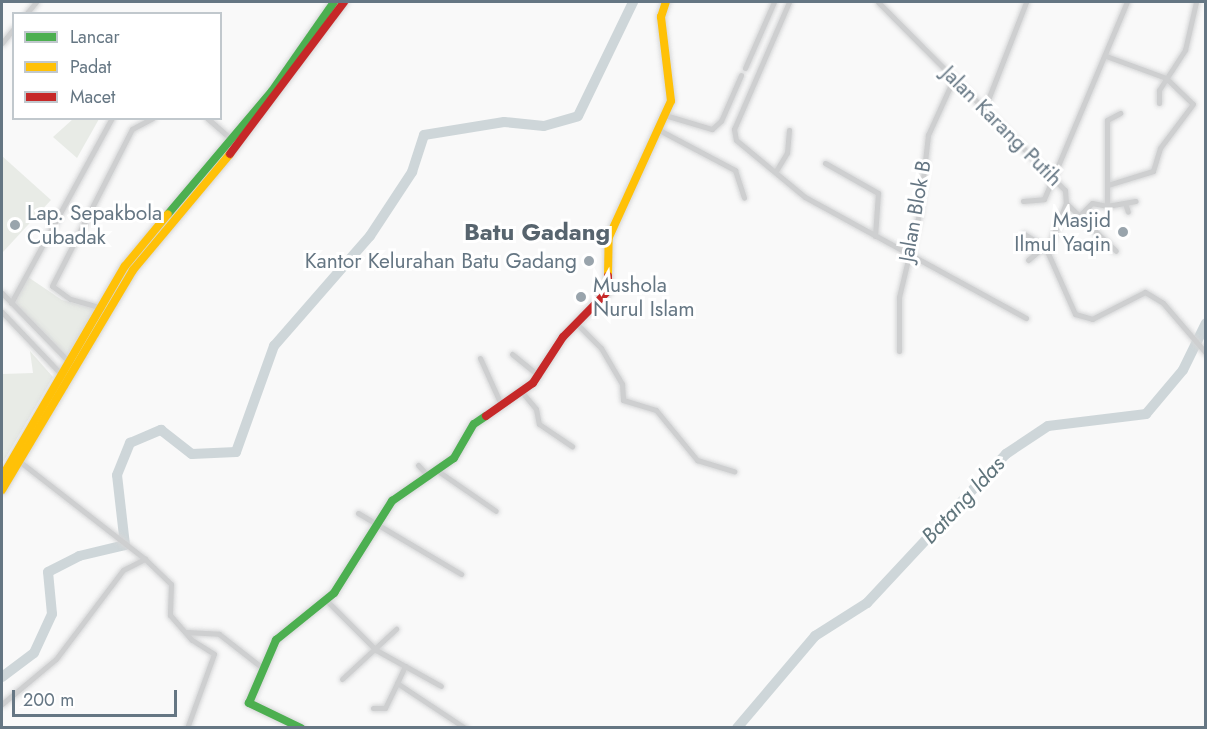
<!DOCTYPE html>
<html>
<head>
<meta charset="utf-8">
<style>
  body { margin:0 }
  #map { position:relative; width:1207px; height:729px; overflow:hidden; background:#f9f9f9; font-family:Jost,sans-serif }
  div>[style] { position:absolute }
  [style*='--x'] { left:calc(var(--x)*1px); top:calc(var(--y)*1px); width:calc(var(--w)*1px); rotate:calc(var(--a)*1deg) }
  .green>* { inset:0; background:#e8ebe6 }
  .river>* { height:10px; margin:-5px; padding:0 5px; transform-origin:5px; border-radius:5px; background:#ced6d9 }
  .roads { filter:drop-shadow(0 0 2px #d5d6d7) drop-shadow(0 0 2px #d5d6d7) }
  .street>* { height:5px; margin:-2.5px; padding:0 2.5px; transform-origin:2.5px; border-radius:2.5px; background:#cecfd0 }
  .fast>* { height:8px; margin:-4px; padding:0 4px; transform-origin:4px; border-radius:4px; background:#4caf50 }
  .slow>* { height:8px; margin:-4px; padding:0 4px; transform-origin:4px; border-radius:4px; background:#ffc107 }
  .jam>* { height:8px; margin:-4px; padding:0 4px; transform-origin:4px; border-radius:4px; background:#c62828 }
  .dots>* { width:16px; height:16px; translate:-50% -50%; box-sizing:border-box; border:3px solid #fff; border-radius:50% }
  span { translate:-50% -50%; white-space:nowrap; text-align:center; line-height:1.15; -webkit-text-stroke:6px #fff; paint-order:stroke }
  .street-label { font-size:21px; color:#657683 }
  .poi-label { font-size:21px; color:#657683 }
  .left { translate:0 -50%; text-align:left }
  .right { translate:-100% -50%; text-align:right }
  .water-label { font-size:22px; color:#60757c; font-style:italic }
  .quarter-label { font-size:24px; color:#57646e; font-weight:700 }
  .frame { position:absolute; inset:0; border:3px solid #657683; pointer-events:none }
  .legend { position:absolute; left:12px; top:12px; width:210px; height:108px; box-sizing:border-box; background:#fff; border:2px solid #c1c8cd; margin:0; padding:8px 10px; list-style:none; font-size:18px; color:#657683 }
  .legend li { display:flex; align-items:center; gap:12px; height:30px }
  .legend b { width:30px; border:2px solid #c1c8cd }
  .scale { position:absolute; left:12px; top:690px; width:165px; height:27px; box-sizing:border-box; border:3px solid #657683; border-top:0; padding-left:8px; font-size:18px; line-height:21px; white-space:nowrap; color:#657683; -webkit-text-stroke:4px #fff; paint-order:stroke }
</style>
</head>
<body>
<div id="map">
  <div class="green">
    <i style="clip-path:polygon(73px 119px,99px 119px,77px 158px,53px 137px)"></i>
    <i style="clip-path:polygon(2px 156px,51px 200px,3px 252px,2px 251px)"></i>
    <i style="clip-path:polygon(28px 277px,62px 300px,95px 309px,65px 360px,12px 305px)"></i>
    <i style="clip-path:polygon(30px 351px,53px 377px,2px 464px,2px 374px,33px 373px)"></i>
  </div>
  <div class="river">
    <i style="--x:2;--y:677;--w:40;--a:-37"></i>
    <i style="--x:34;--y:653;--w:43;--a:-65.2"></i>
    <i style="--x:52;--y:614;--w:42;--a:-95.4"></i>
    <i style="--x:48;--y:572;--w:35;--a:-27"></i>
    <i style="--x:79;--y:556;--w:47;--a:-13.4"></i>
    <i style="--x:125;--y:545;--w:70;--a:-96.5"></i>
    <i style="--x:117;--y:475;--w:35;--a:-68"></i>
    <i style="--x:130;--y:443;--w:34;--a:-23"></i>
    <i style="--x:161;--y:430;--w:39;--a:38"></i>
    <i style="--x:192;--y:454;--w:44;--a:-2.6"></i>
    <i style="--x:236;--y:452;--w:113;--a:-70.3"></i>
    <i style="--x:274;--y:346;--w:146;--a:-48.9"></i>
    <i style="--x:370;--y:236;--w:77;--a:-56.7"></i>
    <i style="--x:412;--y:172;--w:39;--a:-72"></i>
    <i style="--x:424;--y:135;--w:81;--a:-9.2"></i>
    <i style="--x:504;--y:122;--w:40;--a:5.7"></i>
    <i style="--x:544;--y:126;--w:35;--a:-16"></i>
    <i style="--x:578;--y:116;--w:127;--a:-64.2"></i>
    <i style="--x:737;--y:728;--w:121;--a:-49.7"></i>
    <i style="--x:815;--y:636;--w:62;--a:-32.4"></i>
    <i style="--x:867;--y:603;--w:204;--a:-47"></i>
    <i style="--x:1006;--y:454;--w:50;--a:-33.7"></i>
    <i style="--x:1048;--y:426;--w:99;--a:-7"></i>
    <i style="--x:1146;--y:414;--w:57;--a:-49.9"></i>
    <i style="--x:1183;--y:370;--w:52;--a:-63.9"></i>
  </div>
  <div class="roads">
    <div class="street">
      <i style="--x:789;--y:2;--w:138;--a:113.4"></i>
      <i style="--x:734;--y:129;--w:11;--a:80"></i>
      <i style="--x:736;--y:140;--w:89;--a:39.6"></i>
      <i style="--x:805;--y:197;--w:252;--a:28.7"></i>
      <i style="--x:878;--y:2;--w:265;--a:45.2"></i>
      <i style="--x:1065;--y:190;--w:13;--a:86"></i>
      <i style="--x:1066;--y:203;--w:52;--a:111.6"></i>
      <i style="--x:1047;--y:251;--w:69;--a:66"></i>
      <i style="--x:1075;--y:314;--w:18;--a:16"></i>
      <i style="--x:1092;--y:319;--w:59;--a:-27"></i>
      <i style="--x:1145;--y:292;--w:21;--a:31"></i>
      <i style="--x:1163;--y:303;--w:66;--a:49.3"></i>
      <i style="--x:26;--y:14;--w:16;--a:-50"></i>
      <i style="--x:2;--y:43;--w:19;--a:-51"></i>
      <i style="--x:1106;--y:56;--w:64;--a:20.1"></i>
      <i style="--x:1166;--y:78;--w:37;--a:44"></i>
      <i style="--x:1193;--y:104;--w:55;--a:126.9"></i>
      <i style="--x:1160;--y:148;--w:24;--a:107"></i>
      <i style="--x:1153;--y:171;--w:47;--a:162.7"></i>
      <i style="--x:745;--y:68;--w:72;--a:-66.3"></i>
      <i style="--x:1159;--y:103;--w:13;--a:-90"></i>
      <i style="--x:1159;--y:90;--w:48;--a:-57"></i>
      <i style="--x:1185;--y:50;--w:49;--a:-77.1"></i>
      <i style="--x:984;--y:110;--w:116;--a:-68.7"></i>
      <i style="--x:668;--y:116;--w:46;--a:16.5"></i>
      <i style="--x:712;--y:129;--w:12;--a:-42"></i>
      <i style="--x:721;--y:121;--w:50;--a:-66.5"></i>
      <i style="--x:207;--y:118;--w:32;--a:41"></i>
      <i style="--x:661;--y:131;--w:84;--a:27.8"></i>
      <i style="--x:735;--y:170;--w:29;--a:72"></i>
      <i style="--x:825;--y:163;--w:61;--a:29.5"></i>
      <i style="--x:878;--y:193;--w:43;--a:94"></i>
      <i style="--x:776;--y:171;--w:21;--a:-59"></i>
      <i style="--x:787;--y:153;--w:23;--a:-85"></i>
      <i style="--x:1023;--y:201;--w:21;--a:-5"></i>
      <i style="--x:1044;--y:199;--w:214;--a:-67.2"></i>
      <i style="--x:1066;--y:203;--w:69;--a:43.8"></i>
      <i style="--x:1125;--y:203;--w:9;--a:72"></i>
      <i style="--x:1107;--y:206;--w:29;--a:-10"></i>
      <i style="--x:1079;--y:216;--w:18;--a:-45"></i>
      <i style="--x:1092;--y:203;--w:15;--a:11"></i>
      <i style="--x:1107;--y:206;--w:86;--a:-90"></i>
      <i style="--x:1107;--y:120;--w:15;--a:-28"></i>
      <i style="--x:1024;--y:234;--w:21;--a:31"></i>
      <i style="--x:1028;--y:260;--w:25;--a:-40"></i>
      <i style="--x:2;--y:293;--w:99;--a:45.8"></i>
      <i style="--x:11;--y:303;--w:211;--a:-61.4"></i>
      <i style="--x:102;--y:308;--w:33;--a:-164"></i>
      <i style="--x:70;--y:299;--w:22;--a:-144"></i>
      <i style="--x:52;--y:286;--w:176;--a:-63"></i>
      <i style="--x:132;--y:129;--w:24;--a:-28"></i>
      <i style="--x:2;--y:312;--w:88;--a:46.4"></i>
      <i style="--x:577;--y:324;--w:34;--a:45"></i>
      <i style="--x:601;--y:348;--w:42;--a:59.7"></i>
      <i style="--x:622;--y:384;--w:16;--a:86"></i>
      <i style="--x:623;--y:400;--w:34;--a:17"></i>
      <i style="--x:656;--y:410;--w:65;--a:50.6"></i>
      <i style="--x:697;--y:460;--w:39;--a:17"></i>
      <i style="--x:899;--y:351;--w:54;--a:-90"></i>
      <i style="--x:899;--y:297;--w:85;--a:-76.5"></i>
      <i style="--x:919;--y:214;--w:80;--a:-83.5"></i>
      <i style="--x:928;--y:135;--w:63;--a:-65.5"></i>
      <i style="--x:512;--y:354;--w:35;--a:39"></i>
      <i style="--x:480;--y:358;--w:48;--a:65.6"></i>
      <i style="--x:521;--y:391;--w:23;--a:50"></i>
      <i style="--x:536;--y:409;--w:15;--a:79"></i>
      <i style="--x:539;--y:424;--w:40;--a:34"></i>
      <i style="--x:418;--y:465;--w:16;--a:47"></i>
      <i style="--x:438;--y:471;--w:70;--a:34.6"></i>
      <i style="--x:358;--y:513;--w:120;--a:30.6"></i>
      <i style="--x:145;--y:559;--w:36;--a:44"></i>
      <i style="--x:171;--y:584;--w:31;--a:92"></i>
      <i style="--x:170;--y:615;--w:33;--a:49"></i>
      <i style="--x:192;--y:640;--w:26;--a:32"></i>
      <i style="--x:214;--y:654;--w:79;--a:110"></i>
      <i style="--x:326;--y:600;--w:71;--a:45"></i>
      <i style="--x:376;--y:650;--w:33;--a:29"></i>
      <i style="--x:405;--y:666;--w:19;--a:115"></i>
      <i style="--x:397;--y:683;--w:82;--a:33.5"></i>
      <i style="--x:186;--y:632;--w:33;--a:3"></i>
      <i style="--x:219;--y:634;--w:52;--a:38"></i>
      <i style="--x:405;--y:666;--w:41;--a:29.1"></i>
      <i style="--x:342;--y:679;--w:74;--a:-42.8"></i>
      <i style="--x:2;--y:704;--w:70;--a:-39.8"></i>
      <i style="--x:56;--y:659;--w:111;--a:-53"></i>
      <i style="--x:123;--y:570;--w:25;--a:-27"></i>
      <i style="--x:145;--y:559;--w:160;--a:-142.1"></i>
      <i style="--x:373;--y:708;--w:12;--a:0"></i>
      <i style="--x:385;--y:708;--w:28;--a:-64"></i>
    </div>
    <div class="fast">
      <i style="--x:168;--y:214;--w:161;--a:-49.8"></i>
      <i style="--x:272;--y:91;--w:108;--a:-55.1"></i>
      <i style="--x:301;--y:728;--w:58;--a:-154.3"></i>
      <i style="--x:249;--y:703;--w:69;--a:-66.8"></i>
      <i style="--x:276;--y:640;--w:75;--a:-39"></i>
      <i style="--x:334;--y:593;--w:109;--a:-57.8"></i>
      <i style="--x:392;--y:501;--w:75;--a:-34.7"></i>
      <i style="--x:454;--y:458;--w:39;--a:-60"></i>
      <i style="--x:474;--y:424;--w:14;--a:-34"></i>
    </div>
    <div class="slow">
      <i style="--x:608;--y:276;--w:39;--a:-89"></i>
      <i style="--x:609;--y:237;--w:149;--a:-65.5"></i>
      <i style="--x:671;--y:101;--w:85;--a:-96.8"></i>
      <i style="--x:661;--y:17;--w:16;--a:-72"></i>
      <i style="--x:2;--y:477;--w:244;--a:-59.8"></i>
      <i style="--x:125;--y:266;--w:67;--a:-50.4"></i>
      <i style="--x:2;--y:490;--w:256;--a:-59.2"></i>
      <i style="--x:133;--y:270;--w:151;--a:-50.1"></i>
    </div>
    <div class="jam">
      <i style="--x:230;--y:154;--w:190;--a:-53.1"></i>
      <i style="--x:486;--y:416;--w:57;--a:-35.1"></i>
      <i style="--x:533;--y:383;--w:55;--a:-56.9"></i>
      <i style="--x:563;--y:337;--w:64;--a:-45.6"></i>
      <i style="--x:608;--y:291;--w:15;--a:-90"></i>
    </div>
  </div>
  <div class="dots">
    <i style="left:15px;top:225px;background:#99a4ac"></i>
    <i style="left:1123px;top:232px;background:#99a4ac"></i>
    <i style="left:589px;top:261px;background:#99a4ac"></i>
    <i style="left:581px;top:297px;background:#99a4ac"></i>
  </div>
  <div class="street-label">
    <span style="left:1002px;top:126px;rotate:45deg">Jalan Karang Putih</span>
    <span style="left:915px;top:211px;rotate:-80deg">Jalan Blok B</span>
  </div>
  <div class="poi-label">
    <span class="left" style="left:27px;top:225px">Lap. Sepakbola<br>Cubadak</span>
    <span class="right" style="left:1111px;top:232px">Masjid<br>Ilmul Yaqin</span>
    <span class="right" style="left:577px;top:261px">Kantor Kelurahan Batu Gadang</span>
    <span class="left" style="left:593px;top:297px">Mushola<br>Nurul Islam</span>
  </div>
  <div class="water-label">
    <span style="left:963px;top:500px;rotate:-47deg">Batang Idas</span>
  </div>
  <div class="quarter-label">
    <span style="left:537px;top:232px">Batu Gadang</span>
  </div>
  <div class="frame"></div>
  <ul class="legend">
  <li><b style="height:8px;background:#4caf50"></b>Lancar</li>
  <li><b style="height:8px;background:#ffc107"></b>Padat</li>
  <li><b style="height:8px;background:#c62828"></b>Macet</li>
  </ul>
  <div class="scale">200 m</div>
</div>
</body>
</html>
